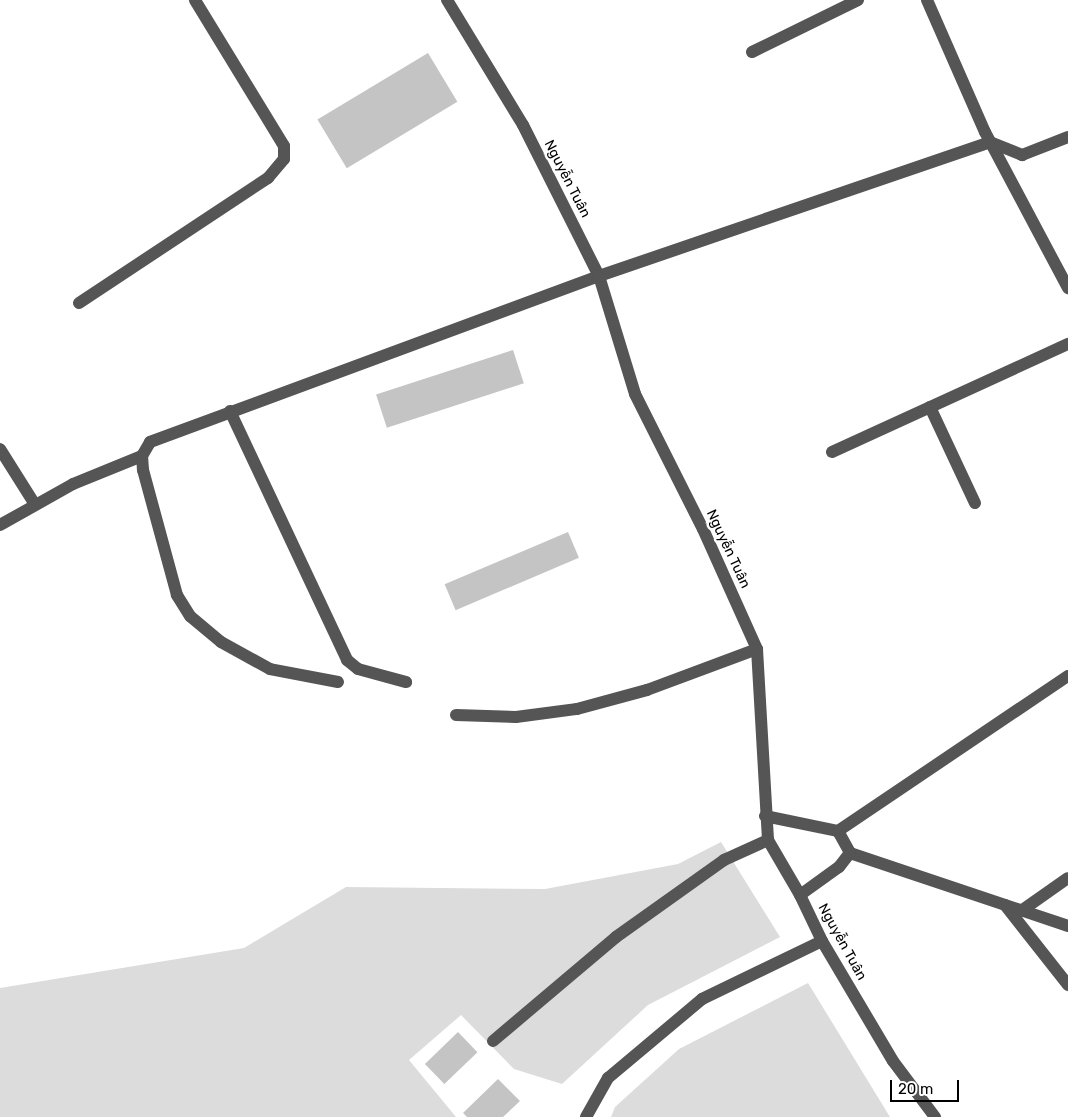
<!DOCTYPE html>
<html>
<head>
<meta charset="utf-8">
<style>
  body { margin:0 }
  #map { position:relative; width:1068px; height:1117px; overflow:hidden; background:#fff; font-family:Rubik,sans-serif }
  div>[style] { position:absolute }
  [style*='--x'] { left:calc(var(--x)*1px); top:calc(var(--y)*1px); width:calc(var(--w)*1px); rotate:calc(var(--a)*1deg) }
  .green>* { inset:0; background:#dcdcdc }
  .building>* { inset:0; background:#c4c4c4; transform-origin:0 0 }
  .minor>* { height:12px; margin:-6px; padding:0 6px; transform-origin:6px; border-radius:6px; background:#555 }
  span { translate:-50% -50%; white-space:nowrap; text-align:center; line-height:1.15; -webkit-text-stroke:5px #fff; paint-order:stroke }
  .street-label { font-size:14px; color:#000 }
  .scale { position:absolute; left:890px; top:1080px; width:69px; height:22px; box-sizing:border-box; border:2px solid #000; border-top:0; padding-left:6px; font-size:15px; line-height:18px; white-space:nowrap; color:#000; -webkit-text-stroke:4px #fff; paint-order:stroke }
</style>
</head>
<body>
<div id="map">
  <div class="green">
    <i style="clip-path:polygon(721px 842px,780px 937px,648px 1005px,562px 1084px,514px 1069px,461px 1015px,409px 1060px,456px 1117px,0 1117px,0 988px,244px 948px,346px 887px,545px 889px,678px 864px)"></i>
    <i style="clip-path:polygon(808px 983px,890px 1117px,611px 1117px,615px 1107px,679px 1049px)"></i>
  </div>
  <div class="building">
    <i style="left:428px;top:53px;width:57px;height:129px;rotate:59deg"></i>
    <i style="left:513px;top:350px;width:35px;height:144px;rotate:72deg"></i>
    <i style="left:568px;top:532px;width:28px;height:134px;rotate:67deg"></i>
    <i style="left:458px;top:1032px;width:28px;height:46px;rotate:46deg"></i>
    <i style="clip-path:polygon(498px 1079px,520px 1101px,503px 1117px,467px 1117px,463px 1113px)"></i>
  </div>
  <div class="minor">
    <i style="--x:447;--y:0;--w:146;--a:58.7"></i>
    <i style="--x:523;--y:125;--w:169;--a:63.3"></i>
    <i style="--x:599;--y:276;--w:123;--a:73"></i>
    <i style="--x:635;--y:394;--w:151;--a:63.3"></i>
    <i style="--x:703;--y:529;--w:132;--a:65.8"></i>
    <i style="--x:757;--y:649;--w:191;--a:86.7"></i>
    <i style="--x:768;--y:840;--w:64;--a:59.8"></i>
    <i style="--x:800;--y:895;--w:51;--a:64.4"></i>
    <i style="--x:822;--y:941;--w:139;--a:59.4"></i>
    <i style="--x:893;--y:1061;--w:70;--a:53.1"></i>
    <i style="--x:927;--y:0;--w:144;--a:66.3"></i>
    <i style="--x:985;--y:132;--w:177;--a:62"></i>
    <i style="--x:752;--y:52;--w:118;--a:-26.1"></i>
    <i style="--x:79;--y:303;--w:227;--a:-33.5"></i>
    <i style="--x:268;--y:178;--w:25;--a:-50"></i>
    <i style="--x:284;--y:159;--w:13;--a:-90"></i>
    <i style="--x:284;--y:146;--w:171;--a:-121.4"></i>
    <i style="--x:930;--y:407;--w:106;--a:64.9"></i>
    <i style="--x:230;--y:411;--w:275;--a:64.8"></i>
    <i style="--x:347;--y:660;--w:14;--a:39"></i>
    <i style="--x:358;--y:669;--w:50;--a:15.2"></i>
    <i style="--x:0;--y:449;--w:64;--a:57.8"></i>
    <i style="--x:832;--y:452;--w:260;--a:-24.6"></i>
    <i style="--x:0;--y:525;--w:84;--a:-29.3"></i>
    <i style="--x:73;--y:484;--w:74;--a:-22.1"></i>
    <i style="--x:338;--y:682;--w:69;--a:-169.2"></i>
    <i style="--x:270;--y:669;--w:56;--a:-151.1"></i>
    <i style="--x:221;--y:642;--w:40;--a:-140"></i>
    <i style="--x:190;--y:616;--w:25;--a:-122"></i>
    <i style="--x:177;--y:595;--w:130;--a:-105.2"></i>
    <i style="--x:143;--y:470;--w:14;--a:-94"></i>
    <i style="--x:142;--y:456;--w:16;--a:-60"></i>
    <i style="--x:150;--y:442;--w:479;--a:-20.3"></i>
    <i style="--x:599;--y:276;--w:413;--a:-18.9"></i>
    <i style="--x:990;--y:142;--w:35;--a:22"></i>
    <i style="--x:1022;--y:155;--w:49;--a:-21.4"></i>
    <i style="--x:456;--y:715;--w:60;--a:1.9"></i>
    <i style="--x:516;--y:717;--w:62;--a:-7.5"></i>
    <i style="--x:577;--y:709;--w:73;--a:-15.2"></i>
    <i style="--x:647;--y:690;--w:117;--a:-20.4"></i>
    <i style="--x:765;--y:816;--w:75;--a:11.6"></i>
    <i style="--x:838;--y:831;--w:25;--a:61"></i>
    <i style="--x:850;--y:853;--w:230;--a:18.5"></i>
    <i style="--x:838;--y:831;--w:277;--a:-34"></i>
    <i style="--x:800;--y:895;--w:48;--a:-35.7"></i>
    <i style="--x:839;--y:867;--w:18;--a:-52"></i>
    <i style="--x:1005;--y:905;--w:102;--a:51.8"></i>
    <i style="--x:1021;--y:911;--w:57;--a:-35.1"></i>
    <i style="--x:493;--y:1041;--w:161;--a:-40.2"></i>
    <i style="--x:616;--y:937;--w:133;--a:-35.5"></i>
    <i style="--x:724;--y:860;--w:48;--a:-24.4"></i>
    <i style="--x:586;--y:1117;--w:45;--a:-60.6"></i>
    <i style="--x:608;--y:1078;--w:123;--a:-40"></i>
    <i style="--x:702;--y:999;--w:133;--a:-25.8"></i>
  </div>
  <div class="street-label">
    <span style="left:567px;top:179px;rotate:63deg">Nguyễn Tuân</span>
    <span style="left:728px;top:549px;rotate:65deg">Nguyễn Tuân</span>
    <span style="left:842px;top:942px;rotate:61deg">Nguyễn Tuân</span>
  </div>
  <div class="scale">20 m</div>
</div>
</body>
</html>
